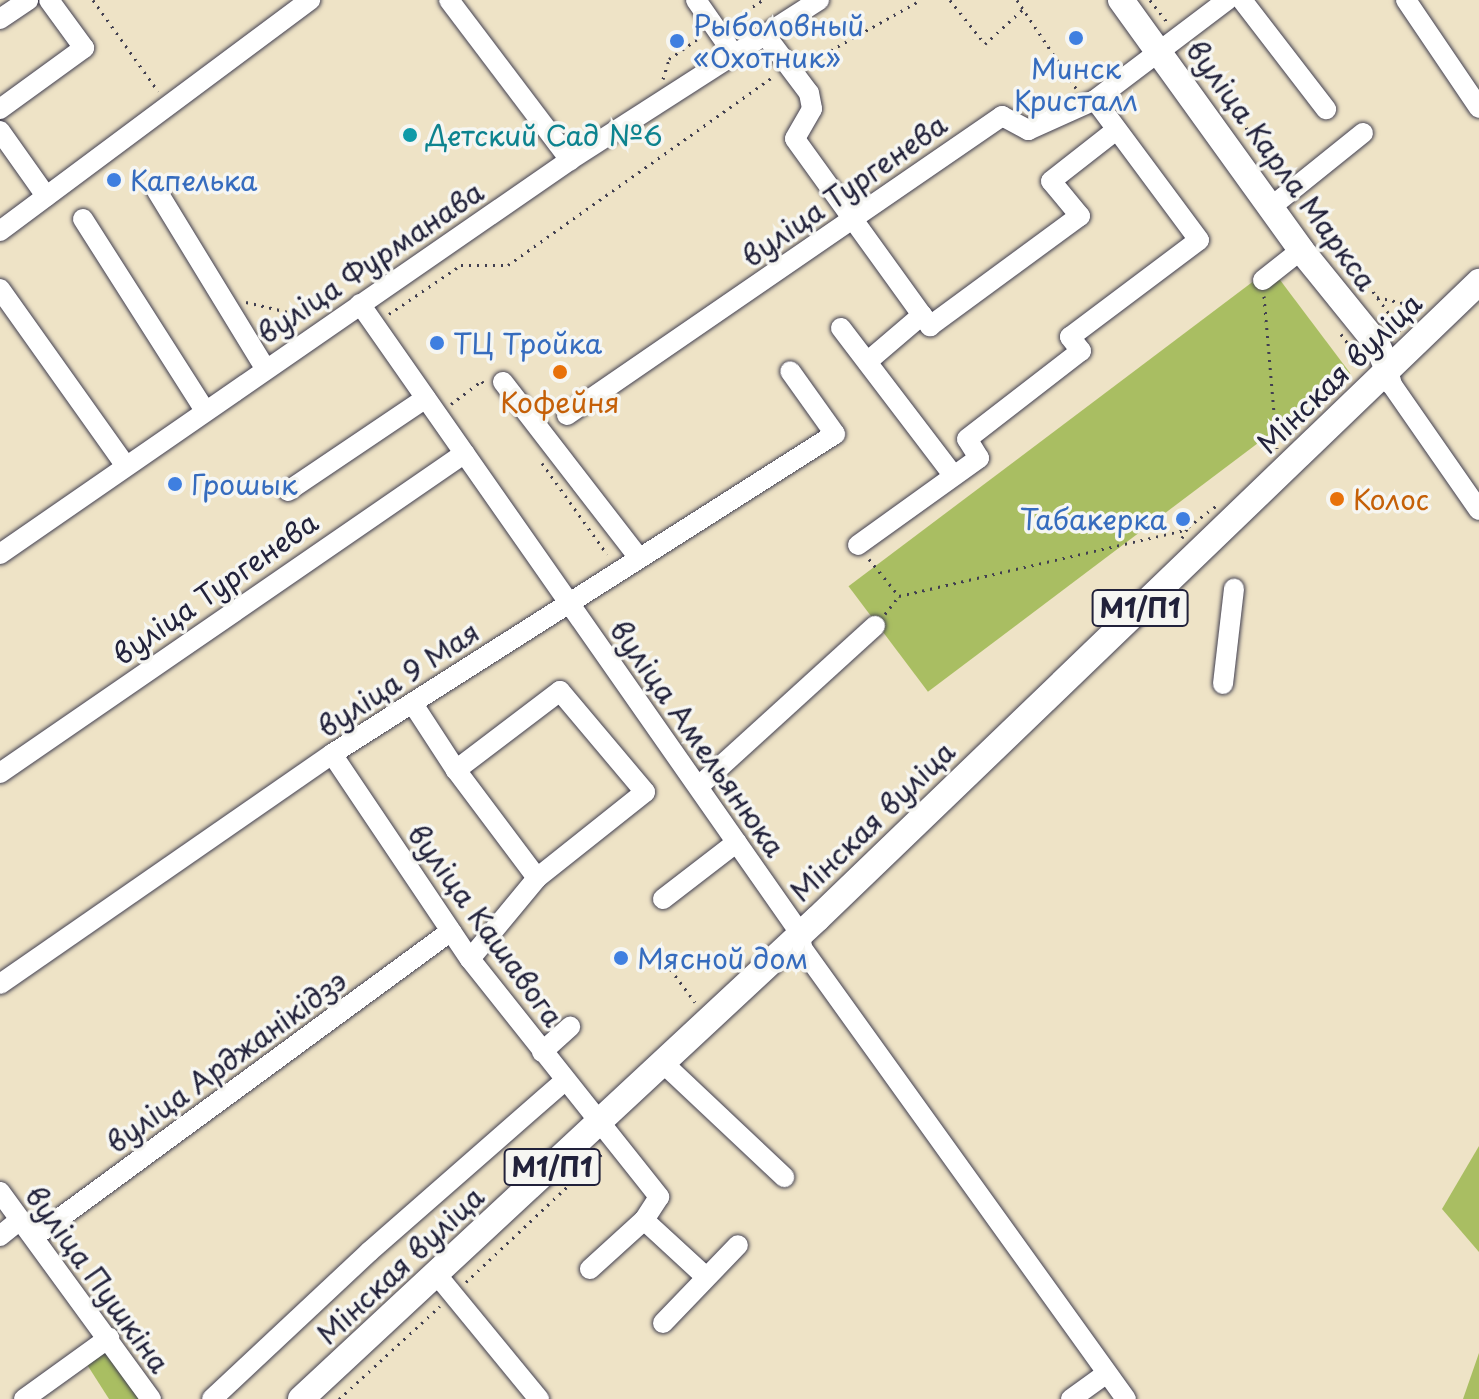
<!DOCTYPE html>
<html>
<head>
<meta charset="utf-8">
<style>
  body { margin:0 }
  #map { position:relative; width:1479px; height:1399px; overflow:hidden; background:#eee3c6; font-family:"Playpen Sans",sans-serif }
  div>[style] { position:absolute }
  [style*='--x'] { left:calc(var(--x)*1px); top:calc(var(--y)*1px); width:calc(var(--w)*1px); rotate:calc(var(--a)*1deg) }
  .green>* { inset:0; background:#a9be62; transform-origin:0 0 }
  .path>* { height:3px; margin-top:-1.5px; transform-origin:0; background:repeating-linear-gradient(90deg,#413f50 0 2px,transparent 0 8px) }
  .roads { filter:drop-shadow(0 0 2px #413f50) drop-shadow(0 0 2px #413f50) }
  .minor>* { height:20px; margin:-10px; padding:0 10px; transform-origin:10px; border-radius:10px; background:#fff }
  .major>* { height:26px; margin:-13px; padding:0 13px; transform-origin:13px; border-radius:13px; background:#fff }
  .dots>* { width:22px; height:22px; translate:-50% -50%; box-sizing:border-box; border:4px solid #f6f6f2; border-radius:50% }
  span { translate:-50% -50%; white-space:nowrap; text-align:center; line-height:1.15; -webkit-text-stroke:7px #f6f6f2; paint-order:stroke }
  .shield-label span { padding:2px 6px; background:#f6f6f2; border:2px solid; border-radius:6px; -webkit-text-stroke-width:0 }
  .shield-label { font-size:26px; color:#22223b; font-weight:700 }
  .shop-label { font-size:28px; color:#366cbe }
  .left { translate:0 -50%; text-align:left }
  .right { translate:-100% -50%; text-align:right }
  .culture-label { font-size:28px; color:#0d838f }
  .street-label { font-size:28px; color:#22223b }
  .food-label { font-size:28px; color:#c56008 }
</style>
</head>
<body>
<div id="map">
  <div class="green">
    <i style="left:1271px;top:268px;width:132px;height:529px;rotate:53deg"></i>
    <i style="clip-path:polygon(1479px 1146px,1479px 1252px,1442px 1209px)"></i>
    <i style="clip-path:polygon(106px 1350px,142px 1399px,109px 1399px,86px 1363px)"></i>
    <i style="clip-path:polygon(1479px 1353px,1479px 1399px,1463px 1399px)"></i>
  </div>
  <div class="path">
    <i style="--x:93;--y:0;--w:112;--a:54.5"></i>
    <i style="--x:950;--y:0;--w:56;--a:51.5"></i>
    <i style="--x:985;--y:44;--w:52;--a:-42.6"></i>
    <i style="--x:1017;--y:0;--w:106;--a:56.2"></i>
    <i style="--x:1150;--y:0;--w:28;--a:52"></i>
    <i style="--x:733;--y:20;--w:36;--a:-34"></i>
    <i style="--x:1188;--y:51;--w:156;--a:52.8"></i>
    <i style="--x:810;--y:62;--w:127;--a:-29.2"></i>
    <i style="--x:663;--y:79;--w:21;--a:-73"></i>
    <i style="--x:669;--y:59;--w:39;--a:-35"></i>
    <i style="--x:1307;--y:201;--w:160;--a:53.9"></i>
    <i style="--x:1264;--y:296;--w:153;--a:85.1"></i>
    <i style="--x:1377;--y:297;--w:48;--a:13.2"></i>
    <i style="--x:246;--y:302;--w:69;--a:13.4"></i>
    <i style="--x:389;--y:314;--w:87;--a:-34.2"></i>
    <i style="--x:461;--y:265;--w:47;--a:0"></i>
    <i style="--x:508;--y:265;--w:326;--a:-35.4"></i>
    <i style="--x:1341;--y:334;--w:32;--a:54"></i>
    <i style="--x:451;--y:404;--w:39;--a:-37"></i>
    <i style="--x:482;--y:381;--w:6;--a:59"></i>
    <i style="--x:542;--y:463;--w:112;--a:54.5"></i>
    <i style="--x:1182;--y:538;--w:13;--a:-61"></i>
    <i style="--x:1188;--y:527;--w:35;--a:-37"></i>
    <i style="--x:869;--y:559;--w:48;--a:51"></i>
    <i style="--x:885;--y:614;--w:23;--a:-52"></i>
    <i style="--x:899;--y:596;--w:294;--a:-13"></i>
    <i style="--x:656;--y:950;--w:65;--a:53.1"></i>
    <i style="--x:466;--y:1282;--w:188;--a:-43.3"></i>
    <i style="--x:339;--y:1399;--w:137;--a:-42.6"></i>
  </div>
  <div class="roads">
    <div class="minor">
      <i style="--x:449;--y:0;--w:201;--a:52.9"></i>
      <i style="--x:696;--y:0;--w:68;--a:55.1"></i>
      <i style="--x:1242;--y:0;--w:138;--a:52.4"></i>
      <i style="--x:1406;--y:0;--w:130;--a:55.9"></i>
      <i style="--x:0;--y:19;--w:34;--a:-34"></i>
      <i style="--x:766;--y:36;--w:71;--a:53"></i>
      <i style="--x:809;--y:93;--w:16;--a:79"></i>
      <i style="--x:812;--y:109;--w:34;--a:120"></i>
      <i style="--x:795;--y:139;--w:217;--a:54.2"></i>
      <i style="--x:922;--y:315;--w:72;--a:139.5"></i>
      <i style="--x:0;--y:109;--w:104;--a:-36"></i>
      <i style="--x:84;--y:48;--w:59;--a:-126.1"></i>
      <i style="--x:0;--y:131;--w:80;--a:54.7"></i>
      <i style="--x:157;--y:191;--w:207;--a:58.6"></i>
      <i style="--x:1271;--y:207;--w:118;--a:-38.8"></i>
      <i style="--x:83;--y:219;--w:225;--a:57.5"></i>
      <i style="--x:0;--y:231;--w:387;--a:-36.7"></i>
      <i style="--x:1263;--y:280;--w:48;--a:-38.3"></i>
      <i style="--x:0;--y:289;--w:216;--a:54.6"></i>
      <i style="--x:360;--y:304;--w:768;--a:55.03"></i>
      <i style="--x:800;--y:933;--w:15;--a:82"></i>
      <i style="--x:802;--y:948;--w:555;--a:54.31"></i>
      <i style="--x:922;--y:315;--w:14;--a:54"></i>
      <i style="--x:930;--y:326;--w:186;--a:-36.3"></i>
      <i style="--x:1080;--y:216;--w:45;--a:-129.6"></i>
      <i style="--x:1051;--y:181;--w:83;--a:-38.1"></i>
      <i style="--x:841;--y:328;--w:185;--a:52.7"></i>
      <i style="--x:1388;--y:370;--w:16;--a:75"></i>
      <i style="--x:1392;--y:385;--w:152;--a:55.2"></i>
      <i style="--x:503;--y:382;--w:222;--a:52.3"></i>
      <i style="--x:567;--y:415;--w:528;--a:-34.5"></i>
      <i style="--x:1002;--y:116;--w:30;--a:28"></i>
      <i style="--x:1028;--y:130;--w:73;--a:-24.1"></i>
      <i style="--x:1095;--y:100;--w:166;--a:-37.1"></i>
      <i style="--x:288;--y:491;--w:166;--a:-34"></i>
      <i style="--x:858;--y:545;--w:149;--a:-35.7"></i>
      <i style="--x:979;--y:458;--w:22;--a:-122"></i>
      <i style="--x:967;--y:439;--w:144;--a:-37.7"></i>
      <i style="--x:1081;--y:351;--w:18;--a:-128"></i>
      <i style="--x:1070;--y:337;--w:161;--a:-36.9"></i>
      <i style="--x:1199;--y:240;--w:174;--a:-126.6"></i>
      <i style="--x:0;--y:554;--w:693;--a:-34.65"></i>
      <i style="--x:570;--y:160;--w:296;--a:-32.7"></i>
      <i style="--x:1223;--y:684;--w:96;--a:-83.4"></i>
      <i style="--x:413;--y:704;--w:79;--a:56.9"></i>
      <i style="--x:332;--y:754;--w:247;--a:56.1"></i>
      <i style="--x:470;--y:959;--w:304;--a:51.5"></i>
      <i style="--x:659;--y:1197;--w:27;--a:123"></i>
      <i style="--x:644;--y:1220;--w:73;--a:137.8"></i>
      <i style="--x:0;--y:773;--w:564;--a:-34.53"></i>
      <i style="--x:699;--y:786;--w:238;--a:-42.3"></i>
      <i style="--x:663;--y:899;--w:93;--a:-37.6"></i>
      <i style="--x:470;--y:959;--w:105;--a:-50.4"></i>
      <i style="--x:537;--y:878;--w:138;--a:-38.5"></i>
      <i style="--x:645;--y:792;--w:132;--a:-130.1"></i>
      <i style="--x:560;--y:691;--w:131;--a:142.8"></i>
      <i style="--x:456;--y:770;--w:135;--a:53.1"></i>
      <i style="--x:0;--y:984;--w:404;--a:-34.7"></i>
      <i style="--x:332;--y:754;--w:596;--a:-32.46"></i>
      <i style="--x:835;--y:434;--w:77;--a:-125.5"></i>
      <i style="--x:542;--y:1052;--w:38;--a:-42"></i>
      <i style="--x:662;--y:1062;--w:168;--a:43.3"></i>
      <i style="--x:0;--y:1192;--w:256;--a:53.9"></i>
      <i style="--x:644;--y:1220;--w:84;--a:42.6"></i>
      <i style="--x:0;--y:1236;--w:26;--a:-39"></i>
      <i style="--x:34;--y:1237;--w:517;--a:-36.27"></i>
      <i style="--x:437;--y:1275;--w:161;--a:50.6"></i>
      <i style="--x:663;--y:1323;--w:108;--a:-46.1"></i>
      <i style="--x:24;--y:1399;--w:105;--a:-35.7"></i>
      <i style="--x:212;--y:1399;--w:215;--a:-43.1"></i>
      <i style="--x:369;--y:1252;--w:259;--a:-41.2"></i>
      <i style="--x:1071;--y:1399;--w:44;--a:-35.8"></i>
    </div>
    <div class="major">
      <i style="--x:1121;--y:0;--w:308;--a:54.2"></i>
      <i style="--x:1301;--y:250;--w:121;--a:51"></i>
      <i style="--x:1377;--y:344;--w:28;--a:67"></i>
      <i style="--x:301;--y:1399;--w:705;--a:-42.93"></i>
      <i style="--x:817;--y:919;--w:919;--a:-43.9"></i>
    </div>
  </div>
  <div class="dots">
    <i style="left:1076px;top:38px;background:#3f7fe0"></i>
    <i style="left:677px;top:41px;background:#3f7fe0"></i>
    <i style="left:410px;top:135px;background:#0f9aa8"></i>
    <i style="left:114px;top:180px;background:#3f7fe0"></i>
    <i style="left:437px;top:343px;background:#3f7fe0"></i>
    <i style="left:560px;top:372px;background:#e8710a"></i>
    <i style="left:175px;top:484px;background:#3f7fe0"></i>
    <i style="left:1337px;top:499px;background:#e8710a"></i>
    <i style="left:1183px;top:519px;background:#3f7fe0"></i>
    <i style="left:621px;top:958px;background:#3f7fe0"></i>
  </div>
  <div class="shield-label">
    <span style="left:1140px;top:608px">М1/П1</span>
    <span style="left:552px;top:1167px">М1/П1</span>
  </div>
  <div class="shop-label">
    <span class="left" style="left:693px;top:41px">Рыболовный<br>«Охотник»</span>
    <span style="left:1076px;top:84px">Минск<br>Кристалл</span>
    <span class="left" style="left:130px;top:180px">Капелька</span>
    <span class="left" style="left:453px;top:343px">ТЦ Тройка</span>
    <span class="left" style="left:191px;top:484px">Грошык</span>
    <span class="right" style="left:1167px;top:519px">Табакерка</span>
    <span class="left" style="left:637px;top:958px">Мясной дом</span>
  </div>
  <div class="culture-label">
    <span class="left" style="left:426px;top:135px">Детский Сад №6</span>
  </div>
  <div class="street-label">
    <span style="left:1282px;top:165px;rotate:54deg">вуліца Карла Маркса</span>
    <span style="left:844px;top:190px;rotate:-35deg">вуліца Тургенева</span>
    <span style="left:370px;top:262px;rotate:-34deg">вуліца Фурманава</span>
    <span style="left:1339px;top:373px;rotate:-44deg">Мінская вуліца</span>
    <span style="left:215px;top:588px;rotate:-35deg">вуліца Тургенева</span>
    <span style="left:398px;top:679px;rotate:-33deg">вуліца 9 Мая</span>
    <span style="left:698px;top:738px;rotate:55deg">вуліца Амельянюка</span>
    <span style="left:872px;top:821px;rotate:-44deg">Мінская вуліца</span>
    <span style="left:486px;top:925px;rotate:54deg">вуліца Кашавога</span>
    <span style="left:226px;top:1061px;rotate:-36deg">вуліца Арджанікідзэ</span>
    <span style="left:400px;top:1265px;rotate:-43deg">Мінская вуліца</span>
    <span style="left:98px;top:1279px;rotate:54deg">вуліца Пушкіна</span>
  </div>
  <div class="food-label">
    <span style="left:560px;top:402px">Кофейня</span>
    <span class="left" style="left:1353px;top:499px">Колос</span>
  </div>
</div>
</body>
</html>
